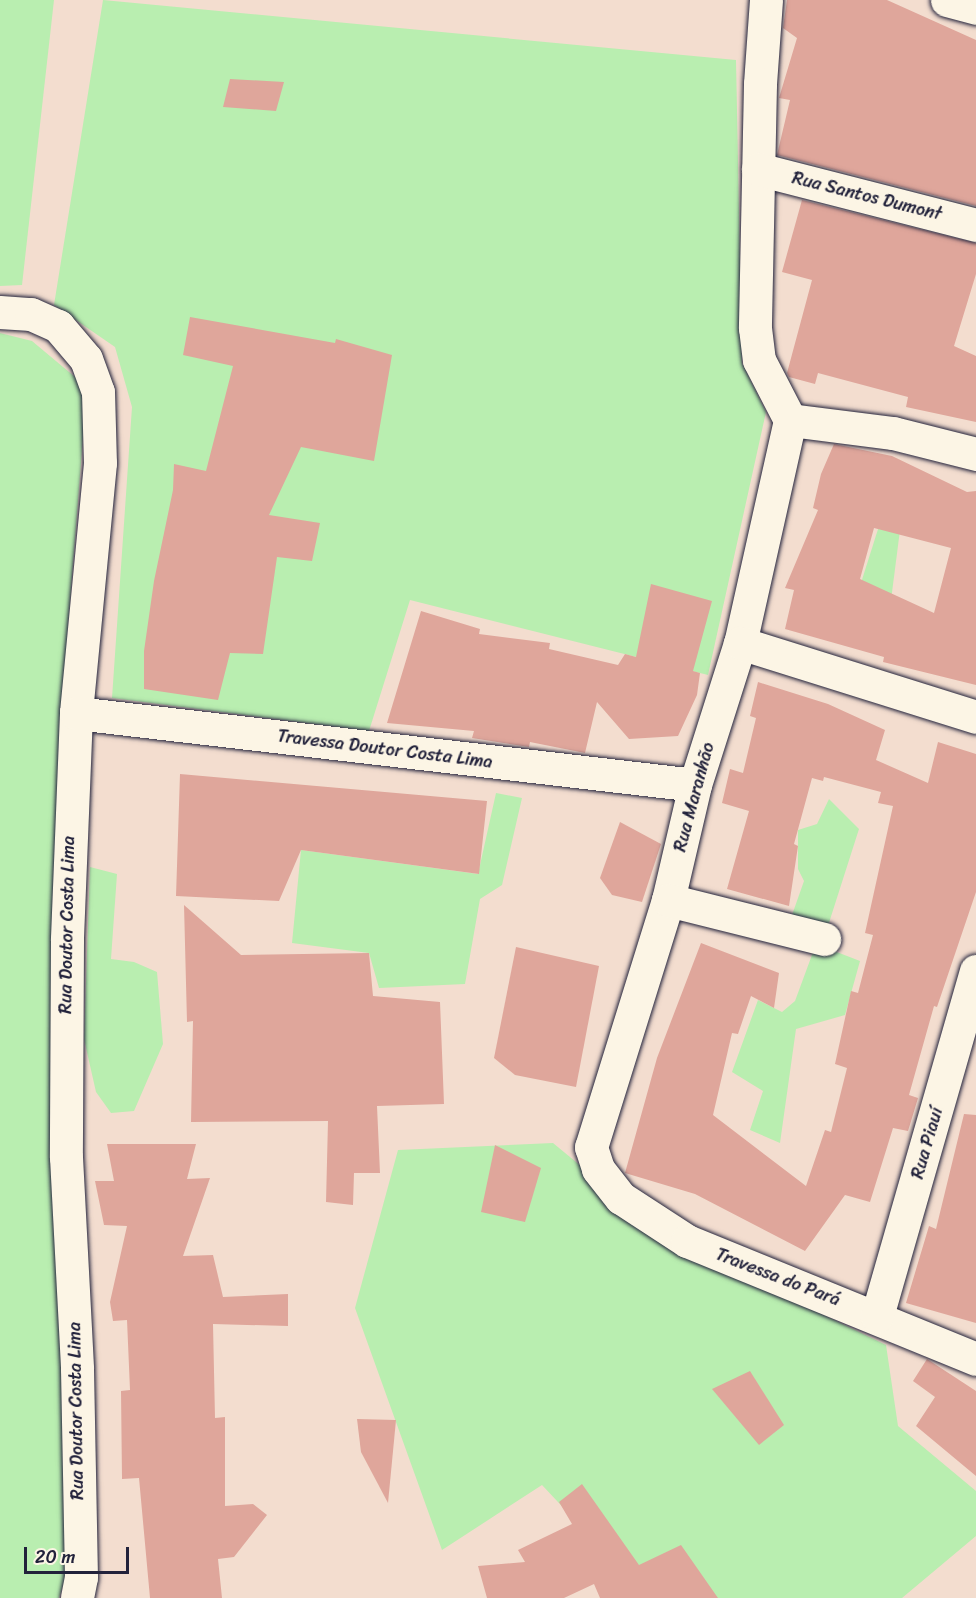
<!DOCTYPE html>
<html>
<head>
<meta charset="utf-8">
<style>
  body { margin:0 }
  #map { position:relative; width:976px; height:1598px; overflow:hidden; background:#f3ddcf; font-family:Sriracha,sans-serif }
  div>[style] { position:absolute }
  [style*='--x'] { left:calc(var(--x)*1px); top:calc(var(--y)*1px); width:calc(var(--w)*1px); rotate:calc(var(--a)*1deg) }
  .green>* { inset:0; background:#b9eeb0 }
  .building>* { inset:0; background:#dfa69b }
  .roads { filter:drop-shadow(0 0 2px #22223b) drop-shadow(0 0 2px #22223b) }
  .minor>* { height:33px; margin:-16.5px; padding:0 16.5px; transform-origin:16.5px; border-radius:16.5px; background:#fcf5e5 }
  span { translate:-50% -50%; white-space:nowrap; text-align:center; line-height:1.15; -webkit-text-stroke:4.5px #fcf5e5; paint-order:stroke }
  .street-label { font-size:18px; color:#22223b }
  .scale { position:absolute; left:24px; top:1547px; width:105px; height:27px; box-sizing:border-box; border:3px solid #22223b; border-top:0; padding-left:8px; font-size:18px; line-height:21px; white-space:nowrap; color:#22223b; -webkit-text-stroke:4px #fcf5e5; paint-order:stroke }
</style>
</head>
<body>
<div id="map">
  <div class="green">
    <i style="clip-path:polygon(0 0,54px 0,22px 285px,0 286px)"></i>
    <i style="clip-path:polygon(103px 0,736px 60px,742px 363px,766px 412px,708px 675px,410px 600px,369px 731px,112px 698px,132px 407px,115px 347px,54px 305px)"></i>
    <i style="clip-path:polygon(0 333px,32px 341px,87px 387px,59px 742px,71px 1562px,59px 1598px,0 1598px)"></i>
    <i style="clip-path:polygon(879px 526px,900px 530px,890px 608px,854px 605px)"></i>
    <i style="clip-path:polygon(496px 793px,522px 798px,502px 885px,480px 899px,465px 984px,379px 988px,369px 953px,292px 943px,301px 850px,478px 874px)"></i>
    <i style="clip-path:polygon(829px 799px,859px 829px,827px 929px,792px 915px,804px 881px,798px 869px,798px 830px,817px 824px)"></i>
    <i style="clip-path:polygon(90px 867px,117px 874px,111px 959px,134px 962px,157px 972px,163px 1044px,134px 1111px,111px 1113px,96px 1092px,84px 1039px)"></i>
    <i style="clip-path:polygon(816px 944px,860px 961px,845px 1015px,796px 1029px,780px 1143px,750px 1130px,763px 1091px,732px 1072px,758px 1000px,782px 1012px,795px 1001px)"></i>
    <i style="clip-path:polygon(553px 1143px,673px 1242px,886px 1345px,898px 1426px,976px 1491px,976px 1536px,902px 1598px,648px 1598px,542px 1485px,442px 1550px,355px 1308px,398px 1150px)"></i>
  </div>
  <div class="building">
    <i style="clip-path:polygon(787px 0,887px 0,976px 40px,976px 206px,777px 155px,790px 100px,779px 98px,797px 38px,783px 28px)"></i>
    <i style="clip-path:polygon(230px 79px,284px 82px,276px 111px,223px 107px)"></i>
    <i style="clip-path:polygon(802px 200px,976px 243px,976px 274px,954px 346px,976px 356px,976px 422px,906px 407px,908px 397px,818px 373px,815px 384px,789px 377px,787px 373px,812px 280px,782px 272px)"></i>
    <i style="clip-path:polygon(190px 317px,335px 343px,336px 339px,392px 355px,374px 461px,301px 447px,269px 515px,320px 523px,312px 561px,277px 557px,263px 654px,230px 653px,218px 700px,144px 689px,144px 651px,154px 581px,173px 490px,174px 464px,206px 471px,233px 366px,183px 355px)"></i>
    <i style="clip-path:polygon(evenodd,834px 444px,892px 456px,967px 492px,976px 491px,976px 685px,883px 662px,884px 657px,785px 629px,794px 590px,785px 588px,818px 510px,813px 508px,821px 474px,834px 444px,874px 528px,951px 548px,934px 613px,860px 579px,874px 528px)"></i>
    <i style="clip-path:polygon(651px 584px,712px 601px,693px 671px,700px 673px,697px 695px,678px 736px,629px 739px,597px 702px,585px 753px,530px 742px,529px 747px,472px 738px,474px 731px,387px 723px,421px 611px,480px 629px,479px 634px,550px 643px,549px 649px,618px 665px,625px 654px,636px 657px)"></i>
    <i style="clip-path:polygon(758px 682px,828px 704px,885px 730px,876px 760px,928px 783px,938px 742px,976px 754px,976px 892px,937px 1007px,934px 1006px,909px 1095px,918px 1098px,908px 1131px,893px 1128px,870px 1202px,845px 1195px,805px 1251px,695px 1194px,625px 1173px,657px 1058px,701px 943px,779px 973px,774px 1008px,751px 996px,738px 1034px,732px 1033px,713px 1115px,806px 1186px,825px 1130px,831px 1132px,847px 1068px,835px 1064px,851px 991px,858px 993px,873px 935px,865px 933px,893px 806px,878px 803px,881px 792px,824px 777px,823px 781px,812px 778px,794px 844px,798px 846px,789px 906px,727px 889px,749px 811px,722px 803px,730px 769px,743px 773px,756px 718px,750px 716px)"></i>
    <i style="clip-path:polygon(180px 774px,487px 801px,479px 874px,301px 850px,279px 901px,176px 896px)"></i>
    <i style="clip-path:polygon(620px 822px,661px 844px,642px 902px,612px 895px,600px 878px)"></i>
    <i style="clip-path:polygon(184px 905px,241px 955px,369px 953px,373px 996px,440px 1002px,444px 1104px,377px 1106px,380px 1173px,354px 1173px,353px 1205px,326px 1202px,328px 1121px,191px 1122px,193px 1021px,187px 1022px)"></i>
    <i style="clip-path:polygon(516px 947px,599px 966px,576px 1087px,515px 1075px,494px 1058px)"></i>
    <i style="clip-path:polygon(964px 1114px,976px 1115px,976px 1323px,906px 1303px,929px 1226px,936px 1229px)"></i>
    <i style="clip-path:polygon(107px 1144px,196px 1144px,187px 1179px,210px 1178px,183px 1256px,213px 1255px,223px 1297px,288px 1294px,288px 1326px,213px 1324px,215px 1418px,225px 1417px,225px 1506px,253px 1504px,267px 1515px,234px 1557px,218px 1559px,222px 1598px,150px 1598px,139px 1478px,122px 1479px,121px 1391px,130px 1390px,127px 1320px,113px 1321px,110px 1302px,127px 1226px,104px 1225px,95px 1181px,114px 1181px)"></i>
    <i style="clip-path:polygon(495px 1145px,541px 1168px,525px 1222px,481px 1212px)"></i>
    <i style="clip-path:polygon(927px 1359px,976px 1391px,976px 1476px,916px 1426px,935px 1397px,913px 1381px)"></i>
    <i style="clip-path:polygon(750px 1371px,784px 1425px,759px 1445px,712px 1389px)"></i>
    <i style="clip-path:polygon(357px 1419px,396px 1420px,388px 1503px,361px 1452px)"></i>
    <i style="clip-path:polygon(582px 1484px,639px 1565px,681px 1545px,718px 1598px,600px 1598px,594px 1584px,564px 1598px,487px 1598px,478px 1566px,525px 1562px,518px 1550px,572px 1524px,559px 1502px)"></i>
  </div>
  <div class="roads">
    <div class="minor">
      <i style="--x:766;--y:0;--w:84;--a:94.1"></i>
      <i style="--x:760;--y:84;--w:244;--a:91.2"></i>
      <i style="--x:755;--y:328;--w:32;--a:83"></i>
      <i style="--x:759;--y:360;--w:68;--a:62.7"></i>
      <i style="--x:947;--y:0;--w:30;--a:15"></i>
      <i style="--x:758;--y:169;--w:225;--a:14.4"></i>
      <i style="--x:0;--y:312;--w:31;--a:4"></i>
      <i style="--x:31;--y:314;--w:30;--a:24"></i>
      <i style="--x:58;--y:326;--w:43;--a:49.7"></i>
      <i style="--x:86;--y:359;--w:35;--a:70"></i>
      <i style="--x:98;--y:392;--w:71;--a:88.4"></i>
      <i style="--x:100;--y:463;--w:251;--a:95.5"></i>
      <i style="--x:76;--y:713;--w:227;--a:92.3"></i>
      <i style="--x:67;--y:940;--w:217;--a:90.3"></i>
      <i style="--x:66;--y:1157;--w:212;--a:87"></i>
      <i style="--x:77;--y:1369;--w:208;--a:88.9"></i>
      <i style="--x:81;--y:1577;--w:21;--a:101"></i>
      <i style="--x:790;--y:420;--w:229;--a:102.6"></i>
      <i style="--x:740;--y:643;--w:149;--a:107.6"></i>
      <i style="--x:695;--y:785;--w:118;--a:103.2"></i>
      <i style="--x:668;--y:900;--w:259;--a:107.3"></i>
      <i style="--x:591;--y:1147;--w:23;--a:72"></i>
      <i style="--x:598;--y:1169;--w:37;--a:52"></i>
      <i style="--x:621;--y:1198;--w:79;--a:33.1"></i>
      <i style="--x:687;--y:1241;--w:312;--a:22.2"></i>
      <i style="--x:790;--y:420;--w:104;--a:7.2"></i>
      <i style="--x:893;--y:433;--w:86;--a:14.2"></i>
      <i style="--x:740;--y:643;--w:247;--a:17.4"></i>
      <i style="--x:76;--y:713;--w:623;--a:6.63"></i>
      <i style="--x:668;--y:900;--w:161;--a:14"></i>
      <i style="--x:877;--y:1316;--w:359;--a:-74"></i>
    </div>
  </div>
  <div class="street-label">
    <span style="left:867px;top:196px;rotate:14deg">Rua Santos Dumont</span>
    <span style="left:385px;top:749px;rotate:7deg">Travessa Doutor Costa Lima</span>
    <span style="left:694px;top:797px;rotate:-75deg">Rua Maranhão</span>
    <span style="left:67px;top:925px;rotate:-89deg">Rua Doutor Costa Lima</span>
    <span style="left:927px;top:1143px;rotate:-74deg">Rua Piauí</span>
    <span style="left:778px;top:1277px;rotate:21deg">Travessa do Pará</span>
    <span style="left:76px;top:1411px;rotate:-91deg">Rua Doutor Costa Lima</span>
  </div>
  <div class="scale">20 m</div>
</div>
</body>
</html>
